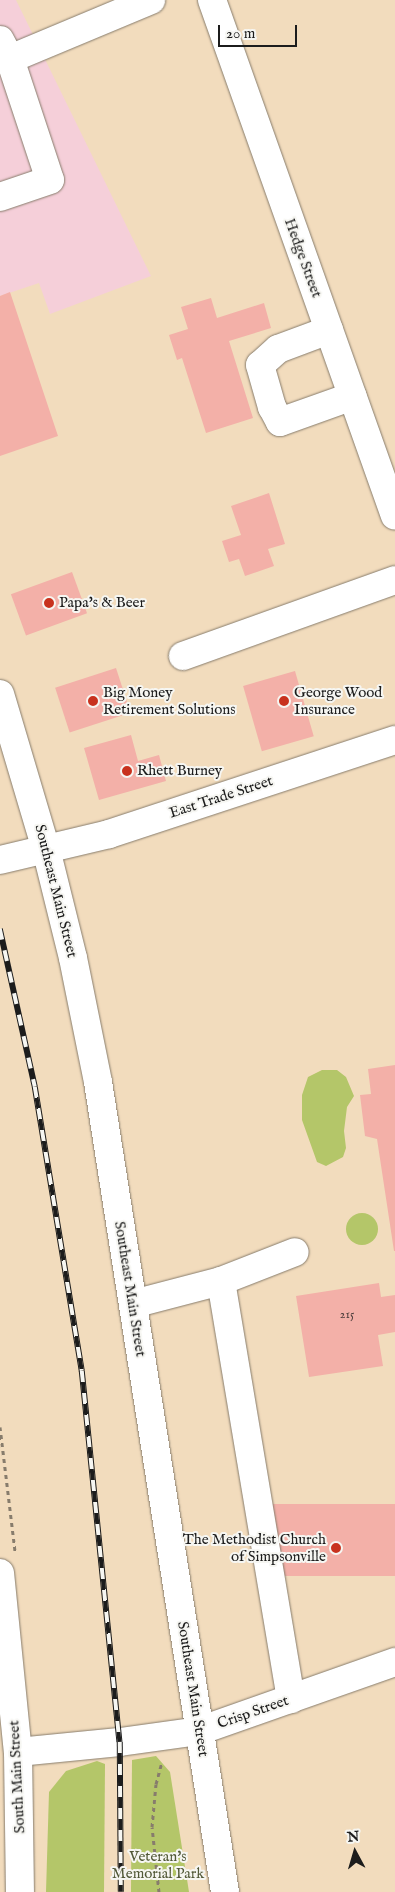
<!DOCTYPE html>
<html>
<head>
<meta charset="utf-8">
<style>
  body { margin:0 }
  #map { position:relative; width:395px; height:1892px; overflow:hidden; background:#f2dcbd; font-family:"IM FELL English",serif }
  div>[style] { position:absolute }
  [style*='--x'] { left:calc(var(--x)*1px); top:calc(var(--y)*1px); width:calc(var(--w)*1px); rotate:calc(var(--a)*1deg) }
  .built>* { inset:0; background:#f5cfd9 }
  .green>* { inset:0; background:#b4c669 }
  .round { border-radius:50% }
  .building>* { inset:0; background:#f3b0a8; transform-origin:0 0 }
  .path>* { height:3px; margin-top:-1.5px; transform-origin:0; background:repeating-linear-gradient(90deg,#877c6c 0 4px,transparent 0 8px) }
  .roads { filter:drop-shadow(0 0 1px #877c6c) drop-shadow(0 0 1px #877c6c) }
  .minor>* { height:28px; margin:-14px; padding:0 14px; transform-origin:14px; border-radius:14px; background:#fff }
  .major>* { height:28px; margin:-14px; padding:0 14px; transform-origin:14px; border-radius:14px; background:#fff }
  .rail>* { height:5.5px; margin-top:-2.75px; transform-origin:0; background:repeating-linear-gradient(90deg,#f6f6f2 0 11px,#1c1c1c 0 22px); box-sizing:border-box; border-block:1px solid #1c1c1c }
  .dots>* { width:14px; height:14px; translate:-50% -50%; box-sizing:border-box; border:2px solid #f6f6f2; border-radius:50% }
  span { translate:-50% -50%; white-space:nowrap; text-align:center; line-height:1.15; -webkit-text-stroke:4px #f6f6f2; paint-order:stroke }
  .number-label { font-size:12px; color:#52413f }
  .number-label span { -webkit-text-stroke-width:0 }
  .street-label { font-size:15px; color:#1c1c1c }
  .poi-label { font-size:15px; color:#1c1c1c }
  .left { translate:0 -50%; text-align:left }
  .right { translate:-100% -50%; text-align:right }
  .park-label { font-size:15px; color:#515837 }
  .north { position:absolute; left:330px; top:1827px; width:50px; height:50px; -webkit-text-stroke:4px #f6f6f2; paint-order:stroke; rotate:354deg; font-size:14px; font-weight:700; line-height:20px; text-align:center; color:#1c1c1c }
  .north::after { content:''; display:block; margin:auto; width:18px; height:22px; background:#1c1c1c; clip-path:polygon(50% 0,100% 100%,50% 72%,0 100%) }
  .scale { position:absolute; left:218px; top:25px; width:79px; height:22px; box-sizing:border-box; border:2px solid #1c1c1c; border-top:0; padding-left:6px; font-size:15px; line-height:18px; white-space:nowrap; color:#1c1c1c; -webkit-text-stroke:4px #f6f6f2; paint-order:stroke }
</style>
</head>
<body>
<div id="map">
  <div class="built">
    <i style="clip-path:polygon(0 0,16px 0,151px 276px,50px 314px,39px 283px,0 296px)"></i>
  </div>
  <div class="green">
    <i style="clip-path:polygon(322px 1070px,337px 1070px,346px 1077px,354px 1096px,347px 1107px,344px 1131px,346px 1148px,343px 1157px,326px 1166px,317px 1162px,302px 1120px,302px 1095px,308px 1077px)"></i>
    <i class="round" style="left:346px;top:1213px;width:32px;height:32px"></i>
    <i style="clip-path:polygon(156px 1756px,170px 1772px,189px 1892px,131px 1892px,132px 1760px)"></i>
    <i style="clip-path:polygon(97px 1761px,105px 1764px,104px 1892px,46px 1892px,49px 1792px,66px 1771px)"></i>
  </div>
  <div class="building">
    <i style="clip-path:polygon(10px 292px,58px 436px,0 456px,0 296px)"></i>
    <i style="clip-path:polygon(211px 298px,217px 318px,264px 303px,271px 328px,229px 341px,253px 418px,206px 433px,182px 358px,177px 360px,169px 335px,188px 329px,181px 307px)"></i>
    <i style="clip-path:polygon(269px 493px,285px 544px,268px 549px,274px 566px,245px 576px,239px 559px,229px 562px,222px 541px,241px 535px,231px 506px)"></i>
    <i style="left:72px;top:572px;width:44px;height:65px;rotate:70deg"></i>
    <i style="left:116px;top:668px;width:47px;height:64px;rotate:72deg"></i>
    <i style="left:295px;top:671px;width:68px;height:54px;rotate:74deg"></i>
    <i style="clip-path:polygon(131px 735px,138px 761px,159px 755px,166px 781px,99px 800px,84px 748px)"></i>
    <i style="clip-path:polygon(395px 1065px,395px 1251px,394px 1251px,377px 1139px,365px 1136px,360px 1095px,371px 1094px,368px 1069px)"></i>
    <i style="clip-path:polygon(379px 1283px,381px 1297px,395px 1295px,395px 1332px,378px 1335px,383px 1366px,309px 1377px,296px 1296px)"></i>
    <i style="left:395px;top:1504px;width:72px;height:123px;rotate:90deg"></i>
  </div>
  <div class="path">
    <i style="--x:0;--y:1427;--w:125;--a:83.1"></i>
    <i style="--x:159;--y:1892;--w:65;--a:-96.1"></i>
    <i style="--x:152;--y:1827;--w:43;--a:-84.7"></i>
    <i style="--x:156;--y:1784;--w:23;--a:-75"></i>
  </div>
  <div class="roads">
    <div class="minor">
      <i style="--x:212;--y:0;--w:547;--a:70.47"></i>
      <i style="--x:0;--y:40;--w:21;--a:62"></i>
      <i style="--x:10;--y:59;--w:127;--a:71.7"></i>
      <i style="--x:50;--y:180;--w:53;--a:161.2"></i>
      <i style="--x:10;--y:59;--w:153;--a:-22.7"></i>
      <i style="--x:329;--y:330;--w:54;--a:159.6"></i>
      <i style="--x:278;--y:349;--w:24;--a:138"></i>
      <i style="--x:260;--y:365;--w:44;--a:74.1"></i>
      <i style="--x:272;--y:407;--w:17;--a:62"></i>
      <i style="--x:280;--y:422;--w:77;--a:-19.6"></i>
      <i style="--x:183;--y:656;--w:225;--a:-19.7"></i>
      <i style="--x:0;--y:860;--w:112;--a:-13.4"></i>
      <i style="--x:109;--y:834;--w:301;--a:-18.2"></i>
      <i style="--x:221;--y:1281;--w:424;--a:80.5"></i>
      <i style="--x:133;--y:1304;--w:91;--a:-14.6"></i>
      <i style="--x:221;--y:1281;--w:79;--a:-21.4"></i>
      <i style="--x:0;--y:1573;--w:180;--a:84.3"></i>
      <i style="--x:18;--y:1752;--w:140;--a:89.2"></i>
      <i style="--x:18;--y:1752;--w:102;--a:-5.6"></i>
      <i style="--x:120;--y:1742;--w:80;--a:-7.9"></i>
      <i style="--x:199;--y:1731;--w:208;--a:-19.4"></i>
    </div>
    <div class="major">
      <i style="--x:0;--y:694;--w:162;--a:73.5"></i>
      <i style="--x:46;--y:849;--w:112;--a:76.1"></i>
      <i style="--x:73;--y:958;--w:126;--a:78.6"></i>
      <i style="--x:98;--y:1082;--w:820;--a:81.09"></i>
    </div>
  </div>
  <div class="rail">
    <i style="--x:0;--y:929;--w:162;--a:77.5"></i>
    <i style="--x:35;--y:1087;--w:288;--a:80.6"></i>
    <i style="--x:82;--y:1371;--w:373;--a:84.2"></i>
    <i style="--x:120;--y:1742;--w:150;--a:89.6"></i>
  </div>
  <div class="dots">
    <i style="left:49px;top:603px;background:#c8321e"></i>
    <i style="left:93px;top:701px;background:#c8321e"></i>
    <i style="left:284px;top:701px;background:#c8321e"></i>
    <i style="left:127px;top:771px;background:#c8321e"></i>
    <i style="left:336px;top:1548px;background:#c8321e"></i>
  </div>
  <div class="number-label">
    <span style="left:347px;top:1315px">215</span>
  </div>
  <div class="street-label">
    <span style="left:303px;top:258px;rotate:70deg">Hedge Street</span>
    <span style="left:221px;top:797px;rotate:-18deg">East Trade Street</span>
    <span style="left:56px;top:891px;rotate:76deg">Southeast Main Street</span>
    <span style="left:130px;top:1289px;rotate:81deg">Southeast Main Street</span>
    <span style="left:193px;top:1689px;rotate:81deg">Southeast Main Street</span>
    <span style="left:253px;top:1712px;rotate:-19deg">Crisp Street</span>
    <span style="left:17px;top:1777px;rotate:-93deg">South Main Street</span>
  </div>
  <div class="poi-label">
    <span class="left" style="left:59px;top:603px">Papa's &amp; Beer</span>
    <span class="left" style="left:103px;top:701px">Big Money<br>Retirement Solutions</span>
    <span class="left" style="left:294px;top:701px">George Wood<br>Insurance</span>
    <span class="left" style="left:137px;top:771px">Rhett Burney</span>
    <span class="right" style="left:326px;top:1548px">The Methodist Church<br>of Simpsonville</span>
  </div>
  <div class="park-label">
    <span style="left:158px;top:1865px">Veteran's<br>Memorial Park</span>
  </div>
  <div class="north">N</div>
  <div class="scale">20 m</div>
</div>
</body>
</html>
